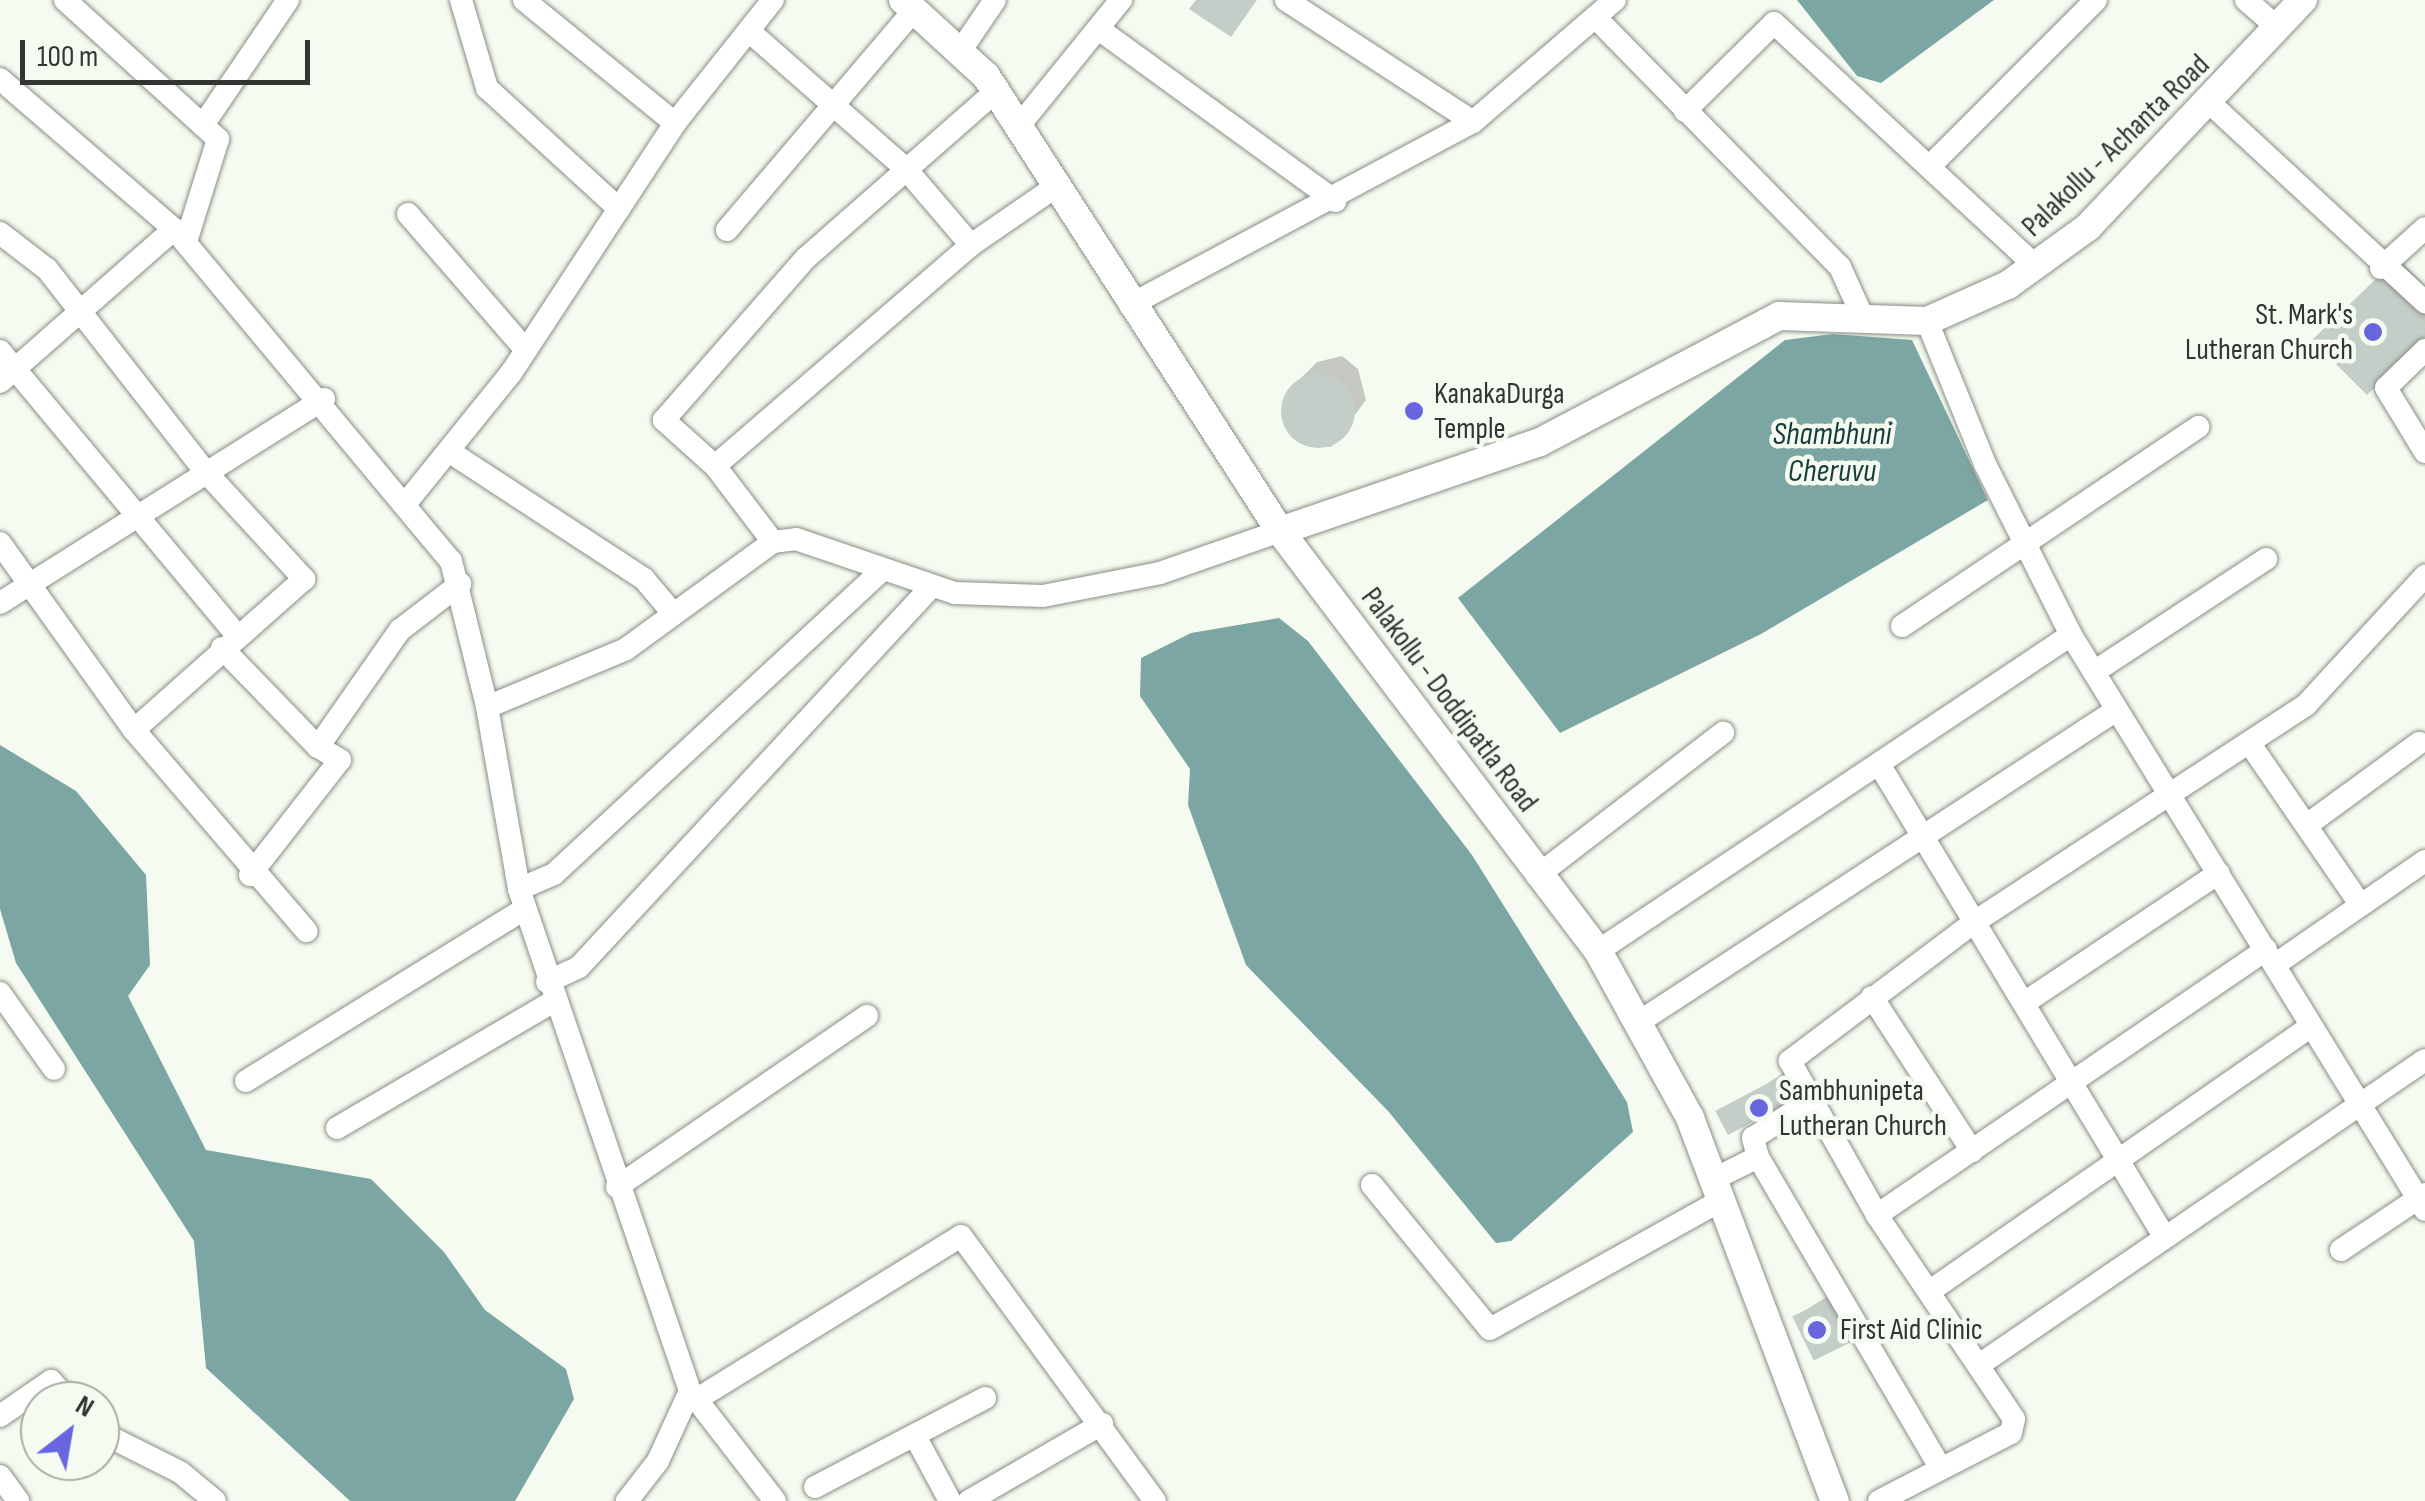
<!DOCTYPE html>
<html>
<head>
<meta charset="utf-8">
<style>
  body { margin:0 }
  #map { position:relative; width:2425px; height:1501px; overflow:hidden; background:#f5fbf0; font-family:"Sofia Sans Condensed",sans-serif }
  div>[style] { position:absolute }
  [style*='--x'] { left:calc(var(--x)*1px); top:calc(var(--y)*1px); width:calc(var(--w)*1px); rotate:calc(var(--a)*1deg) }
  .water>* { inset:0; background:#7ca6a3 }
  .shadow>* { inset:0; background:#0003 }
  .building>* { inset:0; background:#c2cec7; transform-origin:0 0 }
  .round { border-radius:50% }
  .roads { filter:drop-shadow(0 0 2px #888e84) drop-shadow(0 0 2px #888e84) }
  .minor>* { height:22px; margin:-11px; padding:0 11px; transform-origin:11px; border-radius:11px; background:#fff }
  .major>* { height:28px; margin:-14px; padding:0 14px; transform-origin:14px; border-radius:14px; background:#fff }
  .dots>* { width:28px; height:28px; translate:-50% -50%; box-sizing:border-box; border:5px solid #f5fbf0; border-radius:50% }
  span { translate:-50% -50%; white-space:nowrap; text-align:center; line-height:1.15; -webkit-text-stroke:9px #f5fbf0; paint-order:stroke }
  .street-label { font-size:30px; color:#323531 }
  .poi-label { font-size:30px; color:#323531 }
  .right { translate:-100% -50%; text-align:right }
  .left { translate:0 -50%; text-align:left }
  .water-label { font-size:32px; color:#163e3c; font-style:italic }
  .north { position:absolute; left:20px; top:1381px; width:100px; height:100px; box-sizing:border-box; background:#f5fbf0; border:2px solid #a7aca4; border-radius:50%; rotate:31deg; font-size:28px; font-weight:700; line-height:40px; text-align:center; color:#323531 }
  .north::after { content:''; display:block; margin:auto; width:35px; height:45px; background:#6766df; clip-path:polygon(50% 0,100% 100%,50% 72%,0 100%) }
  .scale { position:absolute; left:20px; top:40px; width:290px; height:45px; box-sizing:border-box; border:5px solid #323531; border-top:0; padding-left:12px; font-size:30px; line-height:35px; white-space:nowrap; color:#323531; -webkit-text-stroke:8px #f5fbf0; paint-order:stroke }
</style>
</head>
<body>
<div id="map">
  <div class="water">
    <i style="clip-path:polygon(1797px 0,1994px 0,1881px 83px,1857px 76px)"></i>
    <i style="clip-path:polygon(1833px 334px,1912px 340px,1988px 500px,1761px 634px,1560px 733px,1458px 598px,1785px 340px)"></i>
    <i style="clip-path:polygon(1279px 618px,1308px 641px,1472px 855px,1627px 1102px,1633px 1132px,1511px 1241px,1496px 1243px,1388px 1111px,1246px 965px,1188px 805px,1190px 769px,1140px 696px,1141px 658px,1191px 633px)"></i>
    <i style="clip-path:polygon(0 745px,76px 791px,146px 875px,150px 965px,128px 996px,206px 1150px,371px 1179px,444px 1252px,485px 1310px,566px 1369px,574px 1399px,515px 1501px,350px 1501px,206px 1368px,194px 1241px,16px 963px,0 909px)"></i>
  </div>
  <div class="shadow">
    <i style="clip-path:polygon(2399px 259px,2425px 286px,2425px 333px,2315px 340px)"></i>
    <i style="clip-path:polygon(1342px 356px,1358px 369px,1366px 400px,1331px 447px,1302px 442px,1289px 430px,1288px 391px,1317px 362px)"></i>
    <i style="clip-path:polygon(1799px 1062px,1810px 1082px,1722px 1119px,1736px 1105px)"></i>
    <i style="clip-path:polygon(1844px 1286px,1863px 1326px,1850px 1340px,1795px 1317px)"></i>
  </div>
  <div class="building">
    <i style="clip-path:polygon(1196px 0,1257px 0,1231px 37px,1189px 9px)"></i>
    <i style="clip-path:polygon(2379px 276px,2425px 323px,2425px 337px,2367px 395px,2312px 340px)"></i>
    <i class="round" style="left:1281px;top:374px;width:74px;height:74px"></i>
    <i style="left:1785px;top:1074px;width:27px;height:79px;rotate:62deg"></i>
    <i style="left:1830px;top:1298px;width:49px;height:42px;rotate:64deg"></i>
  </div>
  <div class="roads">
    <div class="minor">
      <i style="--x:65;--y:0;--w:207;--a:42.3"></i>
      <i style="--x:218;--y:139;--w:108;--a:107.3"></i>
      <i style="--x:461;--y:0;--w:92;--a:73.5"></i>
      <i style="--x:487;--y:88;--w:179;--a:42.5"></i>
      <i style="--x:524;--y:0;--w:195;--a:39.2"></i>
      <i style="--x:1286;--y:0;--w:223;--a:33.1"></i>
      <i style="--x:2246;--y:0;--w:43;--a:41.2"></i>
      <i style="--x:1595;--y:17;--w:350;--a:45.6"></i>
      <i style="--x:1840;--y:267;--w:56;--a:65.7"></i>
      <i style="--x:1100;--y:30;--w:291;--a:36"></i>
      <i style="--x:749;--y:31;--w:209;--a:41.3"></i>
      <i style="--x:906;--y:169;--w:100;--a:49.5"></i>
      <i style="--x:961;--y:50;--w:60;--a:-55.8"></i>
      <i style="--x:0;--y:79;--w:230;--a:40.8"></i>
      <i style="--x:174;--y:229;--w:432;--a:50.2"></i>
      <i style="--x:451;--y:561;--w:150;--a:76.1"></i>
      <i style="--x:487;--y:707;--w:151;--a:-22.6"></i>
      <i style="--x:626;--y:649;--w:182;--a:-36.1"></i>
      <i style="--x:773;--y:542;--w:23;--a:-7"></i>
      <i style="--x:796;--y:539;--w:168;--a:18.8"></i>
      <i style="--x:955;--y:593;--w:88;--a:2"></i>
      <i style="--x:1043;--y:596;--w:119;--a:-11.1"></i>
      <i style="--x:1160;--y:573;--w:127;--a:-19.3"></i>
      <i style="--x:2211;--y:104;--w:292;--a:42.8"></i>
      <i style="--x:1685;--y:111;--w:125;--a:-44.7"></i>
      <i style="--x:1774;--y:23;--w:359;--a:42.9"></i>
      <i style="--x:203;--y:125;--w:151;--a:-55.8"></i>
      <i style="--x:1018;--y:127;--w:164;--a:-51"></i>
      <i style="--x:1929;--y:167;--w:236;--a:-45"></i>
      <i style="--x:408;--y:214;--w:180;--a:49.1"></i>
      <i style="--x:727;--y:230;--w:290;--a:-49.6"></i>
      <i style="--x:0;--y:233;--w:59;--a:37.5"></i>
      <i style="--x:47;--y:269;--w:256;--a:52"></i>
      <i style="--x:205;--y:471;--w:147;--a:47.5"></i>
      <i style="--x:304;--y:579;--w:227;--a:138.4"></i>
      <i style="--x:2381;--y:268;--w:59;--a:-42.3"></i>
      <i style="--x:1130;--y:305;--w:389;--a:-28.1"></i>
      <i style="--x:1473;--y:122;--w:187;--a:-40.7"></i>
      <i style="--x:1927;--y:321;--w:154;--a:67.9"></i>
      <i style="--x:1985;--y:464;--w:191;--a:63.3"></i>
      <i style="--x:2071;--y:635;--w:675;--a:58.38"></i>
      <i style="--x:2425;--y:350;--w:54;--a:135.7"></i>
      <i style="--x:2386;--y:388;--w:75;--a:58.6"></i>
      <i style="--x:0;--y:351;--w:370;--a:50.2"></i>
      <i style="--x:0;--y:382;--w:232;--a:-41.3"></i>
      <i style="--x:450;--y:452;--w:232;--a:33.2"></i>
      <i style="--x:644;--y:579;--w:43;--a:49.7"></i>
      <i style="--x:715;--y:466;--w:338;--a:-40.8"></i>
      <i style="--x:971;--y:245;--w:102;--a:-34.6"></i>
      <i style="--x:406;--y:503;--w:167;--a:-51.1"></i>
      <i style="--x:511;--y:373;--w:299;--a:-56.7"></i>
      <i style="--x:675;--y:123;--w:157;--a:-51.5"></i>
      <i style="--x:773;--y:542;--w:96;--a:-127.3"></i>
      <i style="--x:715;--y:466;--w:69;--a:-138"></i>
      <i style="--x:664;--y:420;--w:215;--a:-48.8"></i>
      <i style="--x:806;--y:258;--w:253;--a:-41.3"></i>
      <i style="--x:0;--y:543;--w:230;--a:54.4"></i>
      <i style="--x:134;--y:730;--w:265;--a:49.4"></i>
      <i style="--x:0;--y:603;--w:383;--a:-32.2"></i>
      <i style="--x:1902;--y:626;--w:357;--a:-33.9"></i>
      <i style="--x:222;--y:648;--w:138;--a:45.9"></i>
      <i style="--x:318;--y:747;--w:143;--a:-55"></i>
      <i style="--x:400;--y:630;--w:76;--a:-37.5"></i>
      <i style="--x:2094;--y:672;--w:206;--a:-33.3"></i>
      <i style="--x:487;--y:707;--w:185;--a:80"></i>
      <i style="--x:519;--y:889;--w:530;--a:71.19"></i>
      <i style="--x:690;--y:1391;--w:77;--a:114.6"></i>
      <i style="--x:658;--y:1461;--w:51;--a:127.8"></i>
      <i style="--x:2250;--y:744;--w:194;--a:55.5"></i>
      <i style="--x:1879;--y:764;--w:551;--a:58.88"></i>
      <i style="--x:2307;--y:825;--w:139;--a:-36.2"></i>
      <i style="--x:250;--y:875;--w:146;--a:-52"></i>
      <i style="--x:340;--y:760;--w:26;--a:-149"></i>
      <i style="--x:1537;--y:876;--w:235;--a:-37.6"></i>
      <i style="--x:519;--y:889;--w:38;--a:-23"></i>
      <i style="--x:554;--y:874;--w:443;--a:-42.8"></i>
      <i style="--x:1598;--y:951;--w:569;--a:-33.75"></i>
      <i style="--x:2276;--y:964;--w:181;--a:-34.7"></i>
      <i style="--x:547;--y:982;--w:35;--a:-25"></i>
      <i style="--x:579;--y:967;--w:518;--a:-47.19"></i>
      <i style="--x:0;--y:993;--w:93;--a:54.6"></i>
      <i style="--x:1872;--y:997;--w:184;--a:57"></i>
      <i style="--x:2024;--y:1003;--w:234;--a:-33.7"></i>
      <i style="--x:1639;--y:1022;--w:569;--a:-33.16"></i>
      <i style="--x:246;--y:1081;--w:328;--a:-31.7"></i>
      <i style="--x:337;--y:1128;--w:250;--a:-30.3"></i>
      <i style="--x:1758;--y:1157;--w:20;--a:-105"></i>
      <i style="--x:1753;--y:1138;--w:67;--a:-32.7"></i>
      <i style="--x:1714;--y:1179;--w:49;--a:-26.6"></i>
      <i style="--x:1758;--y:1157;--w:359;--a:59.6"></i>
      <i style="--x:1372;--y:1185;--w:186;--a:50.7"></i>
      <i style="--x:1490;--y:1329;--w:265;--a:-29.1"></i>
      <i style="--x:617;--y:1187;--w:303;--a:-34.4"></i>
      <i style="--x:1877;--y:1215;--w:471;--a:-34.3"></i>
      <i style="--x:2341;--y:1250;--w:101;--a:-33.7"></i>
      <i style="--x:1930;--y:1291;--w:464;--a:-34.8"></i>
      <i style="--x:1979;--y:1365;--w:540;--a:-34.37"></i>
      <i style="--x:690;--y:1391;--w:139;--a:52.3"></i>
      <i style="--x:697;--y:1399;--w:310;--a:-31.7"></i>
      <i style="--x:961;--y:1236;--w:328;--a:53.8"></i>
      <i style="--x:0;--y:1416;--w:62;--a:-34.5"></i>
      <i style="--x:51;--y:1381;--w:27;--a:48"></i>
      <i style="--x:100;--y:1432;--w:89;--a:26.6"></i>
      <i style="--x:180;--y:1472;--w:45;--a:39.6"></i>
      <i style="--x:915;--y:1436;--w:74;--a:61.7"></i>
      <i style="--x:0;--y:1476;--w:31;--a:54"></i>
      <i style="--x:815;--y:1487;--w:192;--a:-27.6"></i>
      <i style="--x:969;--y:1501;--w:154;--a:-30.1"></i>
      <i style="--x:1879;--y:1501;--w:148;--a:-27.3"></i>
      <i style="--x:2011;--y:1433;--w:14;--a:-78"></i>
      <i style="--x:2014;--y:1419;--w:246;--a:-123.9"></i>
      <i style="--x:1877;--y:1215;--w:177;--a:-119.5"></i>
      <i style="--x:1790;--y:1061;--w:229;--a:-37"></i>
      <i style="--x:1973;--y:923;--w:398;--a:-33.2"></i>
      <i style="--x:2306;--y:705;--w:176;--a:-47.3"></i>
    </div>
    <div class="major">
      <i style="--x:903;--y:0;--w:113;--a:42.5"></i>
      <i style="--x:986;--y:76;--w:542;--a:57.13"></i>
      <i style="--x:1280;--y:531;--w:527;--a:52.87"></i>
      <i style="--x:1598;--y:951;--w:191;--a:61.1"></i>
      <i style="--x:1690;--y:1118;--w:410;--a:69.3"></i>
      <i style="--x:1280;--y:531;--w:275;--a:-18.9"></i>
      <i style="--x:1540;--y:442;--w:270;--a:-27.8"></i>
      <i style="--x:1779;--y:316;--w:148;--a:1.9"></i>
      <i style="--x:1927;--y:321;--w:89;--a:-24"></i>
      <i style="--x:2008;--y:285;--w:99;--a:-35.9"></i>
      <i style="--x:2088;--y:227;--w:313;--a:-46.6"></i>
    </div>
  </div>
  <div class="dots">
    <i style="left:2373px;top:332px;background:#6766df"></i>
    <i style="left:1414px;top:411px;background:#6766df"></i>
    <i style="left:1759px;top:1108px;background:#6766df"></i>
    <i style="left:1817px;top:1330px;background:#6766df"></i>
  </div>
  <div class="street-label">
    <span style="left:2116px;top:146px;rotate:-44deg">Palakollu - Achanta Road</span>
    <span style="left:1449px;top:700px;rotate:53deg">Palakollu - Doddipatla Road</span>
  </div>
  <div class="poi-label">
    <span class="right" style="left:2353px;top:332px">St. Mark's<br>Lutheran Church</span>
    <span class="left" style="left:1434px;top:411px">KanakaDurga<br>Temple</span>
    <span class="left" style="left:1779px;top:1108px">Sambhunipeta<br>Lutheran Church</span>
    <span class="left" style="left:1840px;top:1330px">First Aid Clinic</span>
  </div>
  <div class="water-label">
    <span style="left:1832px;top:454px">Shambhuni<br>Cheruvu</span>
  </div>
  <div class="north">N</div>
  <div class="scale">100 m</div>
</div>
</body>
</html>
